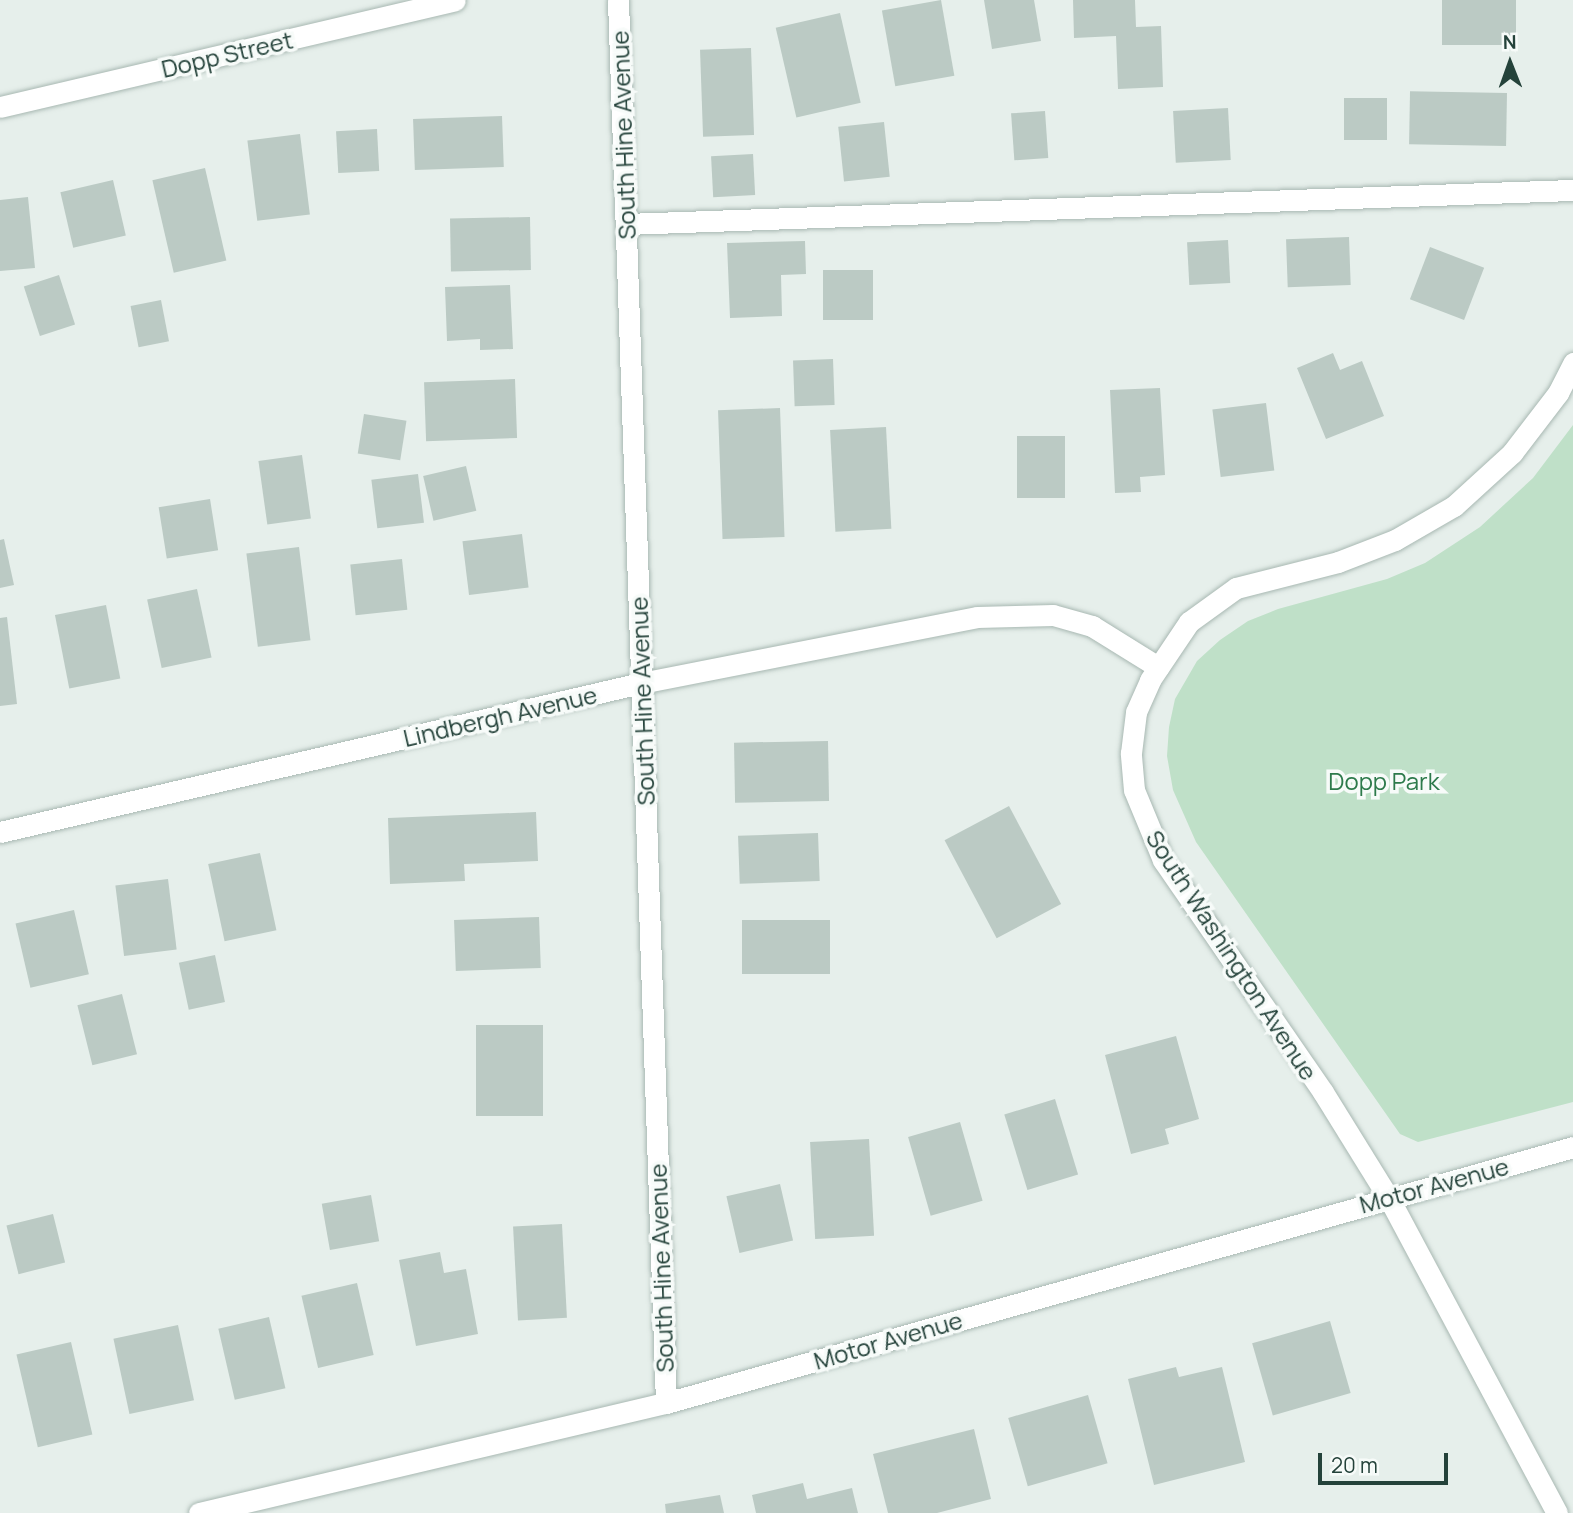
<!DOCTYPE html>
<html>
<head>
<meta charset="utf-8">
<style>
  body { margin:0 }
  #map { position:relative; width:1573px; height:1513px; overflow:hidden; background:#e6efeb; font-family:Manrope,sans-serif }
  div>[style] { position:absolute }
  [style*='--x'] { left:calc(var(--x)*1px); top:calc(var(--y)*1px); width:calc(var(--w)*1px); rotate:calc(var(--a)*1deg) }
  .green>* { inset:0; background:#bfe0c8 }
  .building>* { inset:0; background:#bbcac4; transform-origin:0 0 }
  .roads { filter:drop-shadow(0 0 2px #a8b8b2) drop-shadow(0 0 2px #a8b8b2) }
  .minor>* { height:21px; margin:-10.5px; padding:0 10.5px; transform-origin:10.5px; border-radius:10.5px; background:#fff }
  .tertiary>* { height:21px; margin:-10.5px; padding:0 10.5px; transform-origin:10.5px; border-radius:10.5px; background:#fff }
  span { translate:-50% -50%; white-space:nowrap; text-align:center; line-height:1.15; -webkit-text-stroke:7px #f7fbf9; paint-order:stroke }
  .street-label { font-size:24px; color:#24423a }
  .park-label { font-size:24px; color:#2d7a4b }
  .north { position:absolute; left:1475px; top:28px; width:70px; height:70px; -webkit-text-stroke:5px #f7fbf9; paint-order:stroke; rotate:359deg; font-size:19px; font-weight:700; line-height:28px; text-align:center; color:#24423a }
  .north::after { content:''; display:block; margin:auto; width:24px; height:32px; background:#24423a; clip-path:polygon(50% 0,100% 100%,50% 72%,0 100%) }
  .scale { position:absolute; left:1318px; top:1453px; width:130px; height:32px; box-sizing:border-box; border:4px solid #24423a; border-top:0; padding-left:9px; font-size:21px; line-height:24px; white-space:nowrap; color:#24423a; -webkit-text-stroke:5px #f7fbf9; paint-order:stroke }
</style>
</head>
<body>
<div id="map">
  <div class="green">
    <i style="clip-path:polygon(1573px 425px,1573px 1102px,1418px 1142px,1400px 1134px,1196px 842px,1173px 790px,1167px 756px,1169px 727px,1175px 699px,1197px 661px,1220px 640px,1248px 621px,1278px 609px,1387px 579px,1425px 563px,1480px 527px,1533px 478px)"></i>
  </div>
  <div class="building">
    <i style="left:941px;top:0;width:77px;height:60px;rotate:80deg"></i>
    <i style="clip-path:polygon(984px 0,1034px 0,1041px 41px,992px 49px)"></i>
    <i style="clip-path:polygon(1073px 0,1135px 0,1136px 27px,1161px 26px,1163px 87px,1118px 89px,1116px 36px,1074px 38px)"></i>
    <i style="left:1442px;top:0;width:74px;height:45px"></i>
    <i style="left:840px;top:13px;width:92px;height:66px;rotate:77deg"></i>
    <i style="left:751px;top:48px;width:87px;height:51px;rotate:88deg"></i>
    <i style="left:1507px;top:93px;width:53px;height:97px;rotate:91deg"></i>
    <i style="left:1344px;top:98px;width:43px;height:42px"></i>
    <i style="left:1228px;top:108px;width:52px;height:55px;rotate:87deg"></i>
    <i style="left:1045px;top:111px;width:47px;height:34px;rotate:86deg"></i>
    <i style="left:502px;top:116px;width:51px;height:89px;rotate:88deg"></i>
    <i style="left:884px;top:122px;width:55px;height:46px;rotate:84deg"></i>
    <i style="left:377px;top:129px;width:42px;height:41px;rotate:87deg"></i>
    <i style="left:300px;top:134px;width:81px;height:53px;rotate:83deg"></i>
    <i style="left:753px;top:154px;width:41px;height:42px;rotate:87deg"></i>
    <i style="left:205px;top:168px;width:95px;height:54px;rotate:77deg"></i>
    <i style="left:113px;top:180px;width:57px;height:54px;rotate:77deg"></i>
    <i style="clip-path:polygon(28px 197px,35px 268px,0 271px,0 200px)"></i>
    <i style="left:530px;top:217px;width:53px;height:80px;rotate:89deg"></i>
    <i style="left:1349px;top:237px;width:48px;height:63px;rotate:88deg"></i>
    <i style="left:1228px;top:240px;width:43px;height:41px;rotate:87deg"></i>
    <i style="clip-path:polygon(805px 241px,806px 274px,781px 275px,782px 316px,730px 318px,727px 243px)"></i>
    <i style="left:1430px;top:247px;width:58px;height:56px;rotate:21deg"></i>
    <i style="left:823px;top:270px;width:50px;height:50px"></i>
    <i style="left:59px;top:275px;width:52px;height:37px;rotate:72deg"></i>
    <i style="clip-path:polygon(510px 285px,513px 349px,480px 350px,480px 339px,447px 341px,445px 287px)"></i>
    <i style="left:161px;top:300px;width:42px;height:31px;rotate:79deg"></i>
    <i style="clip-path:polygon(1333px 353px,1340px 370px,1362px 361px,1384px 416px,1326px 439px,1297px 368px)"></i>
    <i style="left:833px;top:359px;width:46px;height:40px;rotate:88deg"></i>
    <i style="left:515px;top:379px;width:59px;height:91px;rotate:88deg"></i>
    <i style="clip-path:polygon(1160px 388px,1165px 475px,1140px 477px,1141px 492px,1115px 493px,1110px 390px)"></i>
    <i style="left:1266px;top:403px;width:68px;height:54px;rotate:83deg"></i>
    <i style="left:780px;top:408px;width:129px;height:62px;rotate:88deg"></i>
    <i style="left:364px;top:414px;width:43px;height:40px;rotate:9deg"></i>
    <i style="left:886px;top:427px;width:102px;height:56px;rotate:87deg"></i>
    <i style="left:1017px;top:436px;width:48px;height:62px"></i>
    <i style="left:302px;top:455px;width:64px;height:44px;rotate:82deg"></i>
    <i style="left:466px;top:466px;width:46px;height:44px;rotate:77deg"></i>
    <i style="left:418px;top:474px;width:49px;height:47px;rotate:83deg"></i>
    <i style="left:210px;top:499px;width:52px;height:52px;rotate:81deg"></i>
    <i style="left:522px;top:534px;width:54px;height:60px;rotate:83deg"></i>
    <i style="clip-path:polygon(4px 539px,14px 585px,0 588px,0 540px)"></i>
    <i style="left:299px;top:547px;width:94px;height:53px;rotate:83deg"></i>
    <i style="left:402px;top:559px;width:51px;height:52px;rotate:84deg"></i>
    <i style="left:197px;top:589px;width:70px;height:51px;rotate:78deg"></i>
    <i style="left:106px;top:605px;width:75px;height:52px;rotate:79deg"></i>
    <i style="clip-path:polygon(7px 617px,17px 704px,0 706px,0 618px)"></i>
    <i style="left:828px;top:741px;width:60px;height:94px;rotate:89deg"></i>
    <i style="left:1009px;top:806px;width:111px;height:73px;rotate:62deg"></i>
    <i style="clip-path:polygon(536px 812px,538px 861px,464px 864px,465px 881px,390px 884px,388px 818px)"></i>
    <i style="left:818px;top:833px;width:48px;height:80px;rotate:88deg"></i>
    <i style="left:260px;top:853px;width:79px;height:53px;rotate:78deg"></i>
    <i style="left:168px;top:879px;width:71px;height:53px;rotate:83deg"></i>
    <i style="left:74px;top:910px;width:66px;height:60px;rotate:77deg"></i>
    <i style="left:539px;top:917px;width:51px;height:85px;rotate:88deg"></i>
    <i style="left:830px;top:920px;width:54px;height:88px;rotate:90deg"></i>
    <i style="left:215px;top:955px;width:48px;height:37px;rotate:78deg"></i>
    <i style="left:122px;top:994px;width:62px;height:46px;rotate:76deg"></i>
    <i style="left:476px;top:1025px;width:67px;height:91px"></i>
    <i style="clip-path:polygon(1176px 1036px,1199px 1119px,1165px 1129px,1169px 1144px,1131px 1154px,1105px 1055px)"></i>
    <i style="left:1055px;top:1099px;width:79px;height:53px;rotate:73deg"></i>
    <i style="left:960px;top:1122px;width:82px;height:54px;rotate:74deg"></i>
    <i style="left:869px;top:1139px;width:97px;height:59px;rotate:87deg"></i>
    <i style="left:780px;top:1184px;width:58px;height:55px;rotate:77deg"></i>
    <i style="left:371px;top:1195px;width:47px;height:50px;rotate:80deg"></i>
    <i style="left:53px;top:1214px;width:50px;height:48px;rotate:76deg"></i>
    <i style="left:562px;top:1224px;width:94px;height:49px;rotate:87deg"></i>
    <i style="clip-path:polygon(440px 1252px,444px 1273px,466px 1269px,478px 1334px,416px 1346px,399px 1260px)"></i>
    <i style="left:357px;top:1283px;width:74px;height:57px;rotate:77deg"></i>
    <i style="left:269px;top:1317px;width:73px;height:52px;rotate:77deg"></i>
    <i style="left:1330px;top:1321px;width:75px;height:81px;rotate:74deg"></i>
    <i style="left:178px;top:1325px;width:77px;height:66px;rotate:78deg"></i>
    <i style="left:71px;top:1342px;width:95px;height:56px;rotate:77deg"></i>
    <i style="clip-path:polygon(1176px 1367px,1179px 1377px,1222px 1367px,1245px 1462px,1154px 1485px,1128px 1379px)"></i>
    <i style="left:1088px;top:1395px;width:71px;height:83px;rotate:74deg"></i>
    <i style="clip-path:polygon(974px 1429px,991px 1499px,937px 1513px,888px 1513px,873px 1454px)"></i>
    <i style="clip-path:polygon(803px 1483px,807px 1499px,852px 1488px,858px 1513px,756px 1513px,752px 1495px)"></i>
    <i style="clip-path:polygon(720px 1495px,724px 1513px,666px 1513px,665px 1504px)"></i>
  </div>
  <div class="roads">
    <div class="minor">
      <i style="--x:618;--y:0;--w:1404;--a:88.04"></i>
      <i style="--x:0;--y:107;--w:467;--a:-13.2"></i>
      <i style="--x:626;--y:224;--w:948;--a:-2.06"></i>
      <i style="--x:0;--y:832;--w:658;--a:-13.09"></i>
      <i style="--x:641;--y:683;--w:342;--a:-11.1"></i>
      <i style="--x:977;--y:617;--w:76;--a:-1.5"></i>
      <i style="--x:1053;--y:615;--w:41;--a:15.8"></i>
      <i style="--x:1092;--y:626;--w:78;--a:31.8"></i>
      <i style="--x:199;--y:1513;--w:480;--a:-13.3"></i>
      <i style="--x:666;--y:1403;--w:942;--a:-15.76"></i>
    </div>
    <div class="tertiary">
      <i style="--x:1557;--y:1513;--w:358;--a:-118.1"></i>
      <i style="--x:1388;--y:1197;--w:123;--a:-121.8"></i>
      <i style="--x:1323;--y:1092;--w:282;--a:-124.6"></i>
      <i style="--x:1163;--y:860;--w:76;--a:-112.5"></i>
      <i style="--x:1134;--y:790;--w:37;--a:-95"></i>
      <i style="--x:1131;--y:753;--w:41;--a:-83"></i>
      <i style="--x:1136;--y:712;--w:35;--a:-66"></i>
      <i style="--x:1150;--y:680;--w:70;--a:-56.1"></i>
      <i style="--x:1189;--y:622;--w:58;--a:-35.9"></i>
      <i style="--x:1236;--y:588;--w:105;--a:-14.3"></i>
      <i style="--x:1338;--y:562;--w:61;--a:-21.1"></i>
      <i style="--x:1395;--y:540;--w:68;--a:-30"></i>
      <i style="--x:1454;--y:506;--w:79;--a:-42.4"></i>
      <i style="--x:1512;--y:453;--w:76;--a:-52.5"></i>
      <i style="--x:1558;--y:393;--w:34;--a:-63"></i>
    </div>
  </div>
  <div class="street-label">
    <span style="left:227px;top:54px;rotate:-13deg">Dopp Street</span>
    <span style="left:623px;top:135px;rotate:-92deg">South Hine Avenue</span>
    <span style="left:642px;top:701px;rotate:-92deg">South Hine Avenue</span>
    <span style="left:500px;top:716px;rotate:-13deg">Lindbergh Avenue</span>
    <span style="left:1232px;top:955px;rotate:57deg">South Washington Avenue</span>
    <span style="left:1434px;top:1185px;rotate:-15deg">Motor Avenue</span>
    <span style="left:661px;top:1268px;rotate:-92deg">South Hine Avenue</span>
    <span style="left:888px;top:1340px;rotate:-16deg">Motor Avenue</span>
  </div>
  <div class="park-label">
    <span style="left:1384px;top:781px">Dopp Park</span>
  </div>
  <div class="north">N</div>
  <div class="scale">20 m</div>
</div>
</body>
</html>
